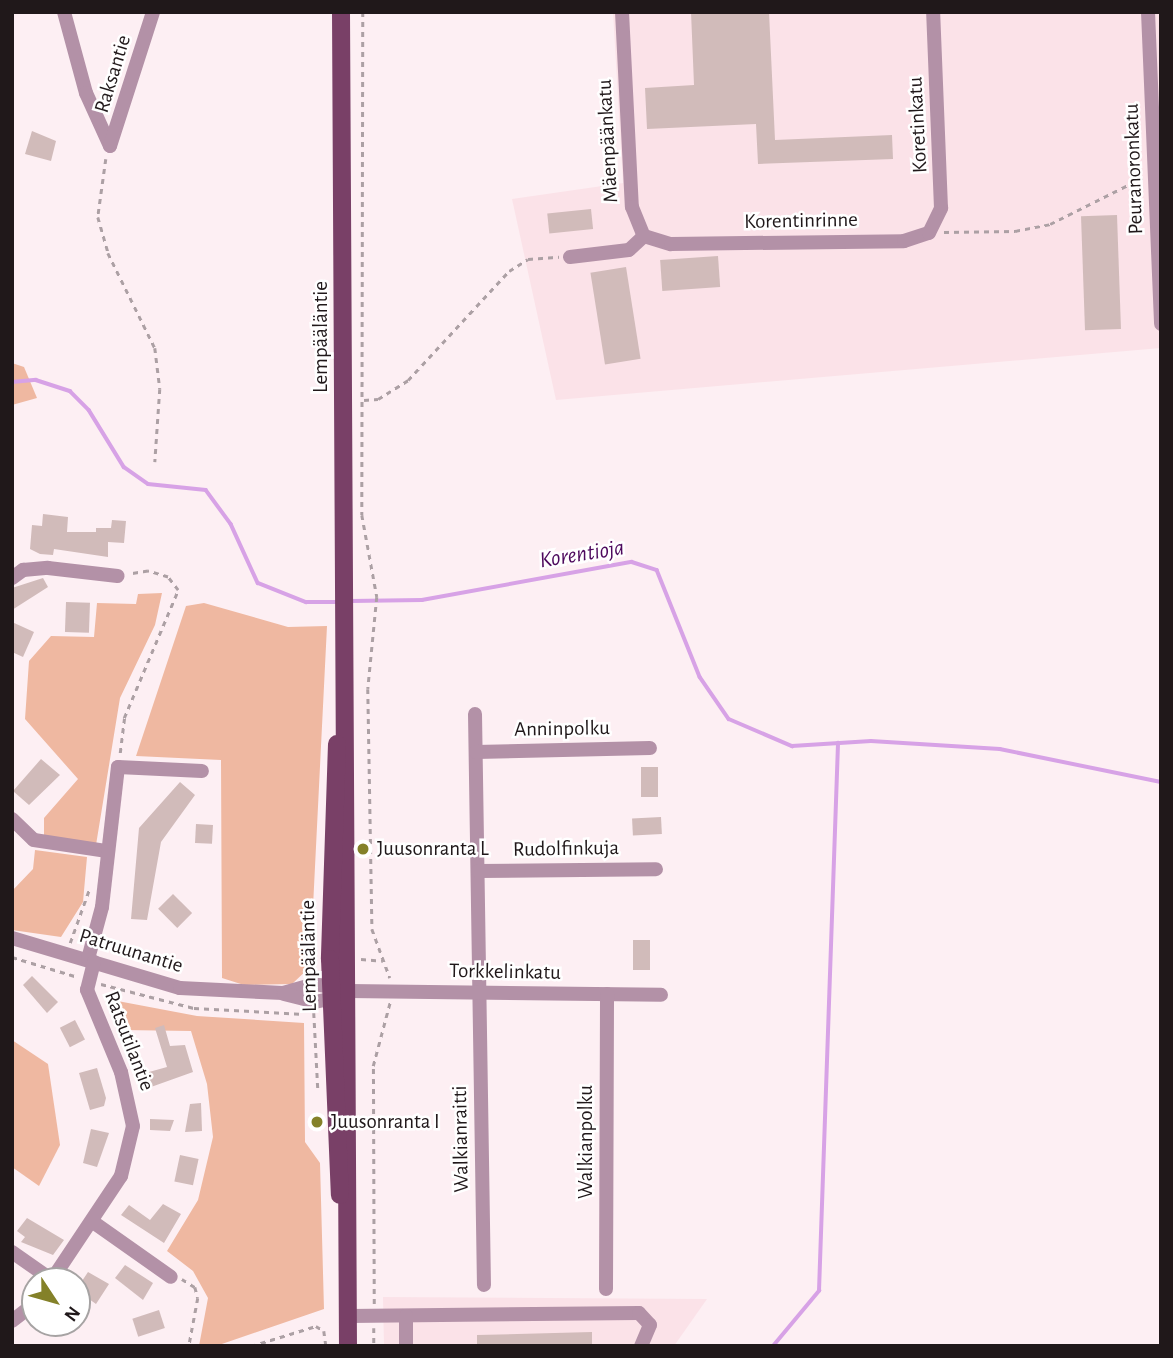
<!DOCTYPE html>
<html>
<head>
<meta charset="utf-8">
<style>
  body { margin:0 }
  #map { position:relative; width:1173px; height:1358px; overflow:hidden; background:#fdeff3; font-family:"Alegreya Sans",sans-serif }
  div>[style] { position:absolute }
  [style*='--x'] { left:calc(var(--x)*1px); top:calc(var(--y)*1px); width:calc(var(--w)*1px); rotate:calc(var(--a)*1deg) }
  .built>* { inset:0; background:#fbe2e8 }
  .green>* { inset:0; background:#efb8a1 }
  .stream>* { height:3.5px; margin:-1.75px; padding:0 1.75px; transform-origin:1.75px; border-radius:1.75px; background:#d7a2e6 }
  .building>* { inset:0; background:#d1bbba; transform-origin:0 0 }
  .path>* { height:2.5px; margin-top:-1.25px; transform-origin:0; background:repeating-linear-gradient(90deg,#aca0a4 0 5px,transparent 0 10px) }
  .minor>* { height:14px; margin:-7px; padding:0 7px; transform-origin:7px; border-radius:7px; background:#b391a7 }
  .major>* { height:18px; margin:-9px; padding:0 9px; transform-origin:9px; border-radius:9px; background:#794067 }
  .dots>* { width:19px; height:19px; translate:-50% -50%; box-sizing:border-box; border:4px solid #fff; border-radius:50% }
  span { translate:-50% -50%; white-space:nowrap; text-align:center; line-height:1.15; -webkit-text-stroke:5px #fff; paint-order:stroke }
  .street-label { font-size:21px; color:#20181a }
  .poi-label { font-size:21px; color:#20181a }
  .left { translate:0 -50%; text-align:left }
  .water-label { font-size:23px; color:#4d095d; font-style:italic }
  .frame { position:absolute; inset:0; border:14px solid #20181a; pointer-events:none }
  .north { position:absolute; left:21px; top:1267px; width:70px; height:70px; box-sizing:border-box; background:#fff; border:2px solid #a6a3a3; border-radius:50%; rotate:126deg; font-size:19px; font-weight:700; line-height:28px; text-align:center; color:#20181a }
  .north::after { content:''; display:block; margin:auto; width:24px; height:32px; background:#848129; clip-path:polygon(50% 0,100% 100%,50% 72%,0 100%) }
</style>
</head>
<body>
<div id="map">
  <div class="built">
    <i style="clip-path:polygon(613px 12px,1161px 12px,1161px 348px,556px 400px,512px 199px,623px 183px)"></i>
    <i style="clip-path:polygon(383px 1297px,707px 1299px,674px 1346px,384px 1346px)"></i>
  </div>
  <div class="green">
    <i style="clip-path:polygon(12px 363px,24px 367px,37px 398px,12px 405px)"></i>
    <i style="clip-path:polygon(162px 593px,155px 625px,120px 698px,96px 845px,44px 838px,44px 818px,78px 779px,25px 719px,29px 661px,51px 636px,94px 637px,97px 603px,136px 604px,138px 594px)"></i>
    <i style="clip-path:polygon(204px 603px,288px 627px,327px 626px,310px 967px,292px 984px,244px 985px,222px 978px,221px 760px,136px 756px,186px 606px)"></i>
    <i style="clip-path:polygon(35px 850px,87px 857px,83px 902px,61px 937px,12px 930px,12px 891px,33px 869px)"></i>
    <i style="clip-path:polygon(107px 999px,197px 1016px,304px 1023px,305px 1142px,320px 1163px,324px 1309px,216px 1346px,199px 1346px,208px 1298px,193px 1271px,167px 1251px,198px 1200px,213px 1137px,207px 1084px,191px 1031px,122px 1030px)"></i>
    <i style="clip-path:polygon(12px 1040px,48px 1064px,60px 1145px,39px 1186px,12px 1167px)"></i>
  </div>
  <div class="stream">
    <i style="--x:12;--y:382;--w:24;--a:-5"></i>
    <i style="--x:36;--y:380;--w:36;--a:18"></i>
    <i style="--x:70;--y:391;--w:27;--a:45"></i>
    <i style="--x:89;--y:410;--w:67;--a:58.4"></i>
    <i style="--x:124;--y:467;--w:29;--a:35"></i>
    <i style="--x:148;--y:484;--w:58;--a:5.9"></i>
    <i style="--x:206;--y:490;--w:42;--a:53.7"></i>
    <i style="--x:231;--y:524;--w:65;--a:65.4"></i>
    <i style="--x:258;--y:583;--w:52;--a:21.6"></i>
    <i style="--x:306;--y:602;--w:33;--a:0"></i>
    <i style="--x:351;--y:601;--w:71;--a:-0.8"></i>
    <i style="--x:422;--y:600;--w:213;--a:-10.3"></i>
    <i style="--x:632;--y:562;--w:26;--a:18"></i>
    <i style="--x:657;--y:570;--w:115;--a:68.1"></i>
    <i style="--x:700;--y:677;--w:51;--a:55.4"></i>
    <i style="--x:729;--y:719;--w:69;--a:23.2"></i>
    <i style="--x:792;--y:746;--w:79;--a:-3.6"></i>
    <i style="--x:871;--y:741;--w:129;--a:3.5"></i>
    <i style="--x:1000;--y:749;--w:164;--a:11.6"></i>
    <i style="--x:773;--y:1346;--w:72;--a:-50.1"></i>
    <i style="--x:819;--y:1291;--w:548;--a:-88.01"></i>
  </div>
  <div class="building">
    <i style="clip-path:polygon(691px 12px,769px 12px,775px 140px,892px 135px,893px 159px,758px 164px,756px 124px,647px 129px,645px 88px,694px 85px)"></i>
    <i style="clip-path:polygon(32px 131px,56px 141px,51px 161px,25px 154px)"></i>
    <i style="left:591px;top:209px;width:20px;height:44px;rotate:84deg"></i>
    <i style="left:1117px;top:215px;width:114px;height:36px;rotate:88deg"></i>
    <i style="left:718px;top:256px;width:31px;height:58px;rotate:86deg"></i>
    <i style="left:626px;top:267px;width:93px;height:36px;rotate:81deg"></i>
    <i style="clip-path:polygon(43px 514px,68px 517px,67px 532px,96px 532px,96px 528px,111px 528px,112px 520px,126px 521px,124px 543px,108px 542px,108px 557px,54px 549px,53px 555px,40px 554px,30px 549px,32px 525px,42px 526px)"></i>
    <i style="clip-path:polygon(43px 578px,48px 587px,12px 610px,12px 588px)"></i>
    <i style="left:66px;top:602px;width:24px;height:30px;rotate:2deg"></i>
    <i style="clip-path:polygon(12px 622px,34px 632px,23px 657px,12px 652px)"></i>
    <i style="clip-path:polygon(41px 759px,60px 775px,29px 805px,13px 791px)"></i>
    <i style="left:641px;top:767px;width:17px;height:30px"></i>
    <i style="clip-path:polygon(180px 782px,195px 795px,161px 842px,147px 920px,131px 919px,139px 828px)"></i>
    <i style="left:661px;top:817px;width:17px;height:29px;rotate:87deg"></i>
    <i style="left:196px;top:824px;width:17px;height:19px;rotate:3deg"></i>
    <i style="left:173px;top:894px;width:27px;height:21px;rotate:45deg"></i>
    <i style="left:650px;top:940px;width:30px;height:17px;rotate:90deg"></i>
    <i style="clip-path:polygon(32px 976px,58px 1002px,47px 1013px,23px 985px)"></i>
    <i style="left:75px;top:1020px;width:22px;height:17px;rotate:63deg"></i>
    <i style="clip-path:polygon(164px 1025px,170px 1046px,185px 1045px,193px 1072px,151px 1087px,149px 1072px,167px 1067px,155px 1028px)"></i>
    <i style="clip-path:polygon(97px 1068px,106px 1098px,104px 1106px,90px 1110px,79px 1073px)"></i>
    <i style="clip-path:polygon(201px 1103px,202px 1131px,185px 1132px,190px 1104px)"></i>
    <i style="clip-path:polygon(150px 1119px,174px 1120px,170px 1131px,150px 1130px)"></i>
    <i style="clip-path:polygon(91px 1129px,109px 1133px,97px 1167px,83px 1163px)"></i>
    <i style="left:180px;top:1155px;width:19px;height:27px;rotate:12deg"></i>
    <i style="clip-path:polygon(163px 1204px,181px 1214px,164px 1243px,121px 1215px,129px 1205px,150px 1220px)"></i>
    <i style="clip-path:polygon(27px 1218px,64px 1240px,53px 1255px,21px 1242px,25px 1237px,17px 1231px)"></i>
    <i style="clip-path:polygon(125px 1265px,153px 1283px,143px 1300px,115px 1278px)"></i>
    <i style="clip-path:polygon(88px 1272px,109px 1284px,96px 1304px,89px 1299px,77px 1317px,77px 1278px,82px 1281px)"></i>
    <i style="left:159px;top:1310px;width:19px;height:28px;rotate:72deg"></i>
    <i style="clip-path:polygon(592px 1332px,592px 1346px,477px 1346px,477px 1335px)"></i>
  </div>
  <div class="path">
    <i style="--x:363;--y:12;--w:503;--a:90.11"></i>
    <i style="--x:362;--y:515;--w:83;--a:79.6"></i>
    <i style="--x:377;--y:597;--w:92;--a:95.6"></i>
    <i style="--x:368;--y:689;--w:240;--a:89"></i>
    <i style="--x:372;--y:929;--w:52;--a:69.8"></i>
    <i style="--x:106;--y:159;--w:59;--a:97.9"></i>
    <i style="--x:98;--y:217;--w:37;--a:74"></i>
    <i style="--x:108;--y:253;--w:106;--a:63.7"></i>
    <i style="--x:155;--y:348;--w:41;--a:83"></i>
    <i style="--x:160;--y:389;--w:73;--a:93.9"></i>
    <i style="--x:944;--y:232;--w:71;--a:-0.8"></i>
    <i style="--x:1015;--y:231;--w:36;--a:-11"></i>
    <i style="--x:1050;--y:224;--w:103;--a:-26.6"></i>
    <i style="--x:364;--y:400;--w:14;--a:-4"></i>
    <i style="--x:378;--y:399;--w:36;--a:-32"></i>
    <i style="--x:408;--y:380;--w:149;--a:-47.2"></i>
    <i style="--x:509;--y:271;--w:22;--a:-32"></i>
    <i style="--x:528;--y:259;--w:31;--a:-4"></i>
    <i style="--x:120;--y:753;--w:35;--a:-83"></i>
    <i style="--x:124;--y:718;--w:139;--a:-67.1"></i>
    <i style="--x:178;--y:590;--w:16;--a:-128"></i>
    <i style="--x:168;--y:577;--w:21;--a:-163"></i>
    <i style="--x:148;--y:571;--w:19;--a:171"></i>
    <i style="--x:70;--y:943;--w:59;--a:-70.3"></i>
    <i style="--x:12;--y:957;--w:69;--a:16.9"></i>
    <i style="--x:361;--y:959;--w:21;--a:5"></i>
    <i style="--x:101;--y:984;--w:96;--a:14.5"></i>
    <i style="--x:194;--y:1008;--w:110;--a:3.1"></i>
    <i style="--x:314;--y:1013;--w:77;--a:87"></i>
    <i style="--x:182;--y:1279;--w:15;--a:32"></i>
    <i style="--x:195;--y:1287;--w:11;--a:75"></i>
    <i style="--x:198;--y:1298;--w:49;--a:100.6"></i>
    <i style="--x:374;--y:1304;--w:238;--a:-90.2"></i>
    <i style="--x:373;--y:1066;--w:66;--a:-75.1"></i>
    <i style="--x:374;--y:1328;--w:18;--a:90"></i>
    <i style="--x:251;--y:1346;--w:68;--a:-17.1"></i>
    <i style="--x:316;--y:1326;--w:9;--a:32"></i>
    <i style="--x:324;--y:1331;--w:15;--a:82"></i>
  </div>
  <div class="minor">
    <i style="--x:64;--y:12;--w:84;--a:74.8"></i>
    <i style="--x:86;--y:93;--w:58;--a:65.6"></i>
    <i style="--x:622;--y:12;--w:195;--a:87.1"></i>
    <i style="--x:632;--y:207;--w:31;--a:68"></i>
    <i style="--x:644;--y:236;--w:28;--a:17"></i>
    <i style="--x:671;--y:244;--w:233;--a:-0.7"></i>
    <i style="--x:904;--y:241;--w:26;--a:-18"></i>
    <i style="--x:929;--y:233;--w:28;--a:-64"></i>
    <i style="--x:941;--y:208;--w:196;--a:-92.3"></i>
    <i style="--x:1148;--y:12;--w:312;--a:87.6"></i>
    <i style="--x:110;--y:146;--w:141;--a:-72.2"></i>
    <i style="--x:570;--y:257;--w:59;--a:-6.8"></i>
    <i style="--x:629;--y:250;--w:21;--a:-43"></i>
    <i style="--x:12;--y:578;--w:14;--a:-36"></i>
    <i style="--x:23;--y:570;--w:25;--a:-5"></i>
    <i style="--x:48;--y:568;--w:70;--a:6.5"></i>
    <i style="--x:475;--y:714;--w:571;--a:89.1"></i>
    <i style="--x:476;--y:752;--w:174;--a:-1.3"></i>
    <i style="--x:12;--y:819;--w:30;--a:44"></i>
    <i style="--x:34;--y:840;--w:74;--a:8.6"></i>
    <i style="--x:478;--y:871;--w:178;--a:-0.6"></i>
    <i style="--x:12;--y:938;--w:175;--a:16.6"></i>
    <i style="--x:180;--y:988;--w:103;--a:2.8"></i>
    <i style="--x:283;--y:993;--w:33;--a:-16"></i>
    <i style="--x:315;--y:984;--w:35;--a:12"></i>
    <i style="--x:349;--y:991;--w:312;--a:0.7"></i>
    <i style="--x:88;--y:959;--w:54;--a:-74.9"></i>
    <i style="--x:102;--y:907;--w:141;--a:-83.5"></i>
    <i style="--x:118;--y:767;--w:84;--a:2.7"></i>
    <i style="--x:284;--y:994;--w:32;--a:14"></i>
    <i style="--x:315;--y:1002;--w:24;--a:-12"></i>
    <i style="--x:93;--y:1222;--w:95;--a:35.2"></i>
    <i style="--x:12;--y:1252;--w:49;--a:35"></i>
    <i style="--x:51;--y:1281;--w:126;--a:-56.3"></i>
    <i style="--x:121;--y:1176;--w:51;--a:-76.5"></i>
    <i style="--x:133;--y:1126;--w:55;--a:-102.5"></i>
    <i style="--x:121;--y:1072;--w:89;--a:-112.5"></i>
    <i style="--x:87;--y:990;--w:29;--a:-76"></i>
    <i style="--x:606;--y:1289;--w:295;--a:-89.8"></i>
    <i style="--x:349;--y:1316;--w:290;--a:-0.6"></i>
    <i style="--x:639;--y:1313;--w:16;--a:47"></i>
    <i style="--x:650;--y:1325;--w:23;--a:113"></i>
    <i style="--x:12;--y:1321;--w:29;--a:-38"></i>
    <i style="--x:406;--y:1346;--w:30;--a:-90"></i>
  </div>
  <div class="major">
    <i style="--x:341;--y:12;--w:1334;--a:89.7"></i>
    <i style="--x:337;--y:744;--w:215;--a:91.9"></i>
    <i style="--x:330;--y:959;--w:236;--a:87.6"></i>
  </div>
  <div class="dots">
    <i style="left:363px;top:849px;background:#848129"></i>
    <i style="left:317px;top:1122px;background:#848129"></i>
  </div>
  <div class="street-label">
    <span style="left:113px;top:74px;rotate:-73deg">Raksantie</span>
    <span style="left:918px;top:125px;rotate:-93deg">Koretinkatu</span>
    <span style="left:608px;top:141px;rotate:-93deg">Mäenpäänkatu</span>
    <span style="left:1134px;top:169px;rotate:-92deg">Peuranoronkatu</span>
    <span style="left:801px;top:221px;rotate:-1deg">Korentinrinne</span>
    <span style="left:321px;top:337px;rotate:-90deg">Lempääläntie</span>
    <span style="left:562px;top:729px;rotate:-1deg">Anninpolku</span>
    <span style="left:566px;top:849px;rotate:-1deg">Rudolfinkuja</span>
    <span style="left:131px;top:951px;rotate:17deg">Patruunantie</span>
    <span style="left:309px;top:956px;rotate:-91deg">Lempääläntie</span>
    <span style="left:505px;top:972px;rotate:1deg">Torkkelinkatu</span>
    <span style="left:129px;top:1041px;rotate:69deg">Ratsutilantie</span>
    <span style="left:461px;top:1139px;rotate:-91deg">Walkianraitti</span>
    <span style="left:586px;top:1142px;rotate:-90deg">Walkianpolku</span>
  </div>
  <div class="poi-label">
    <span class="left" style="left:377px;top:849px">Juusonranta L</span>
    <span class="left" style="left:331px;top:1122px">Juusonranta I</span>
  </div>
  <div class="water-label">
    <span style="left:582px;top:555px;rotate:-9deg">Korentioja</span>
  </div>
  <div class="frame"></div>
  <div class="north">N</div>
</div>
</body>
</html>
